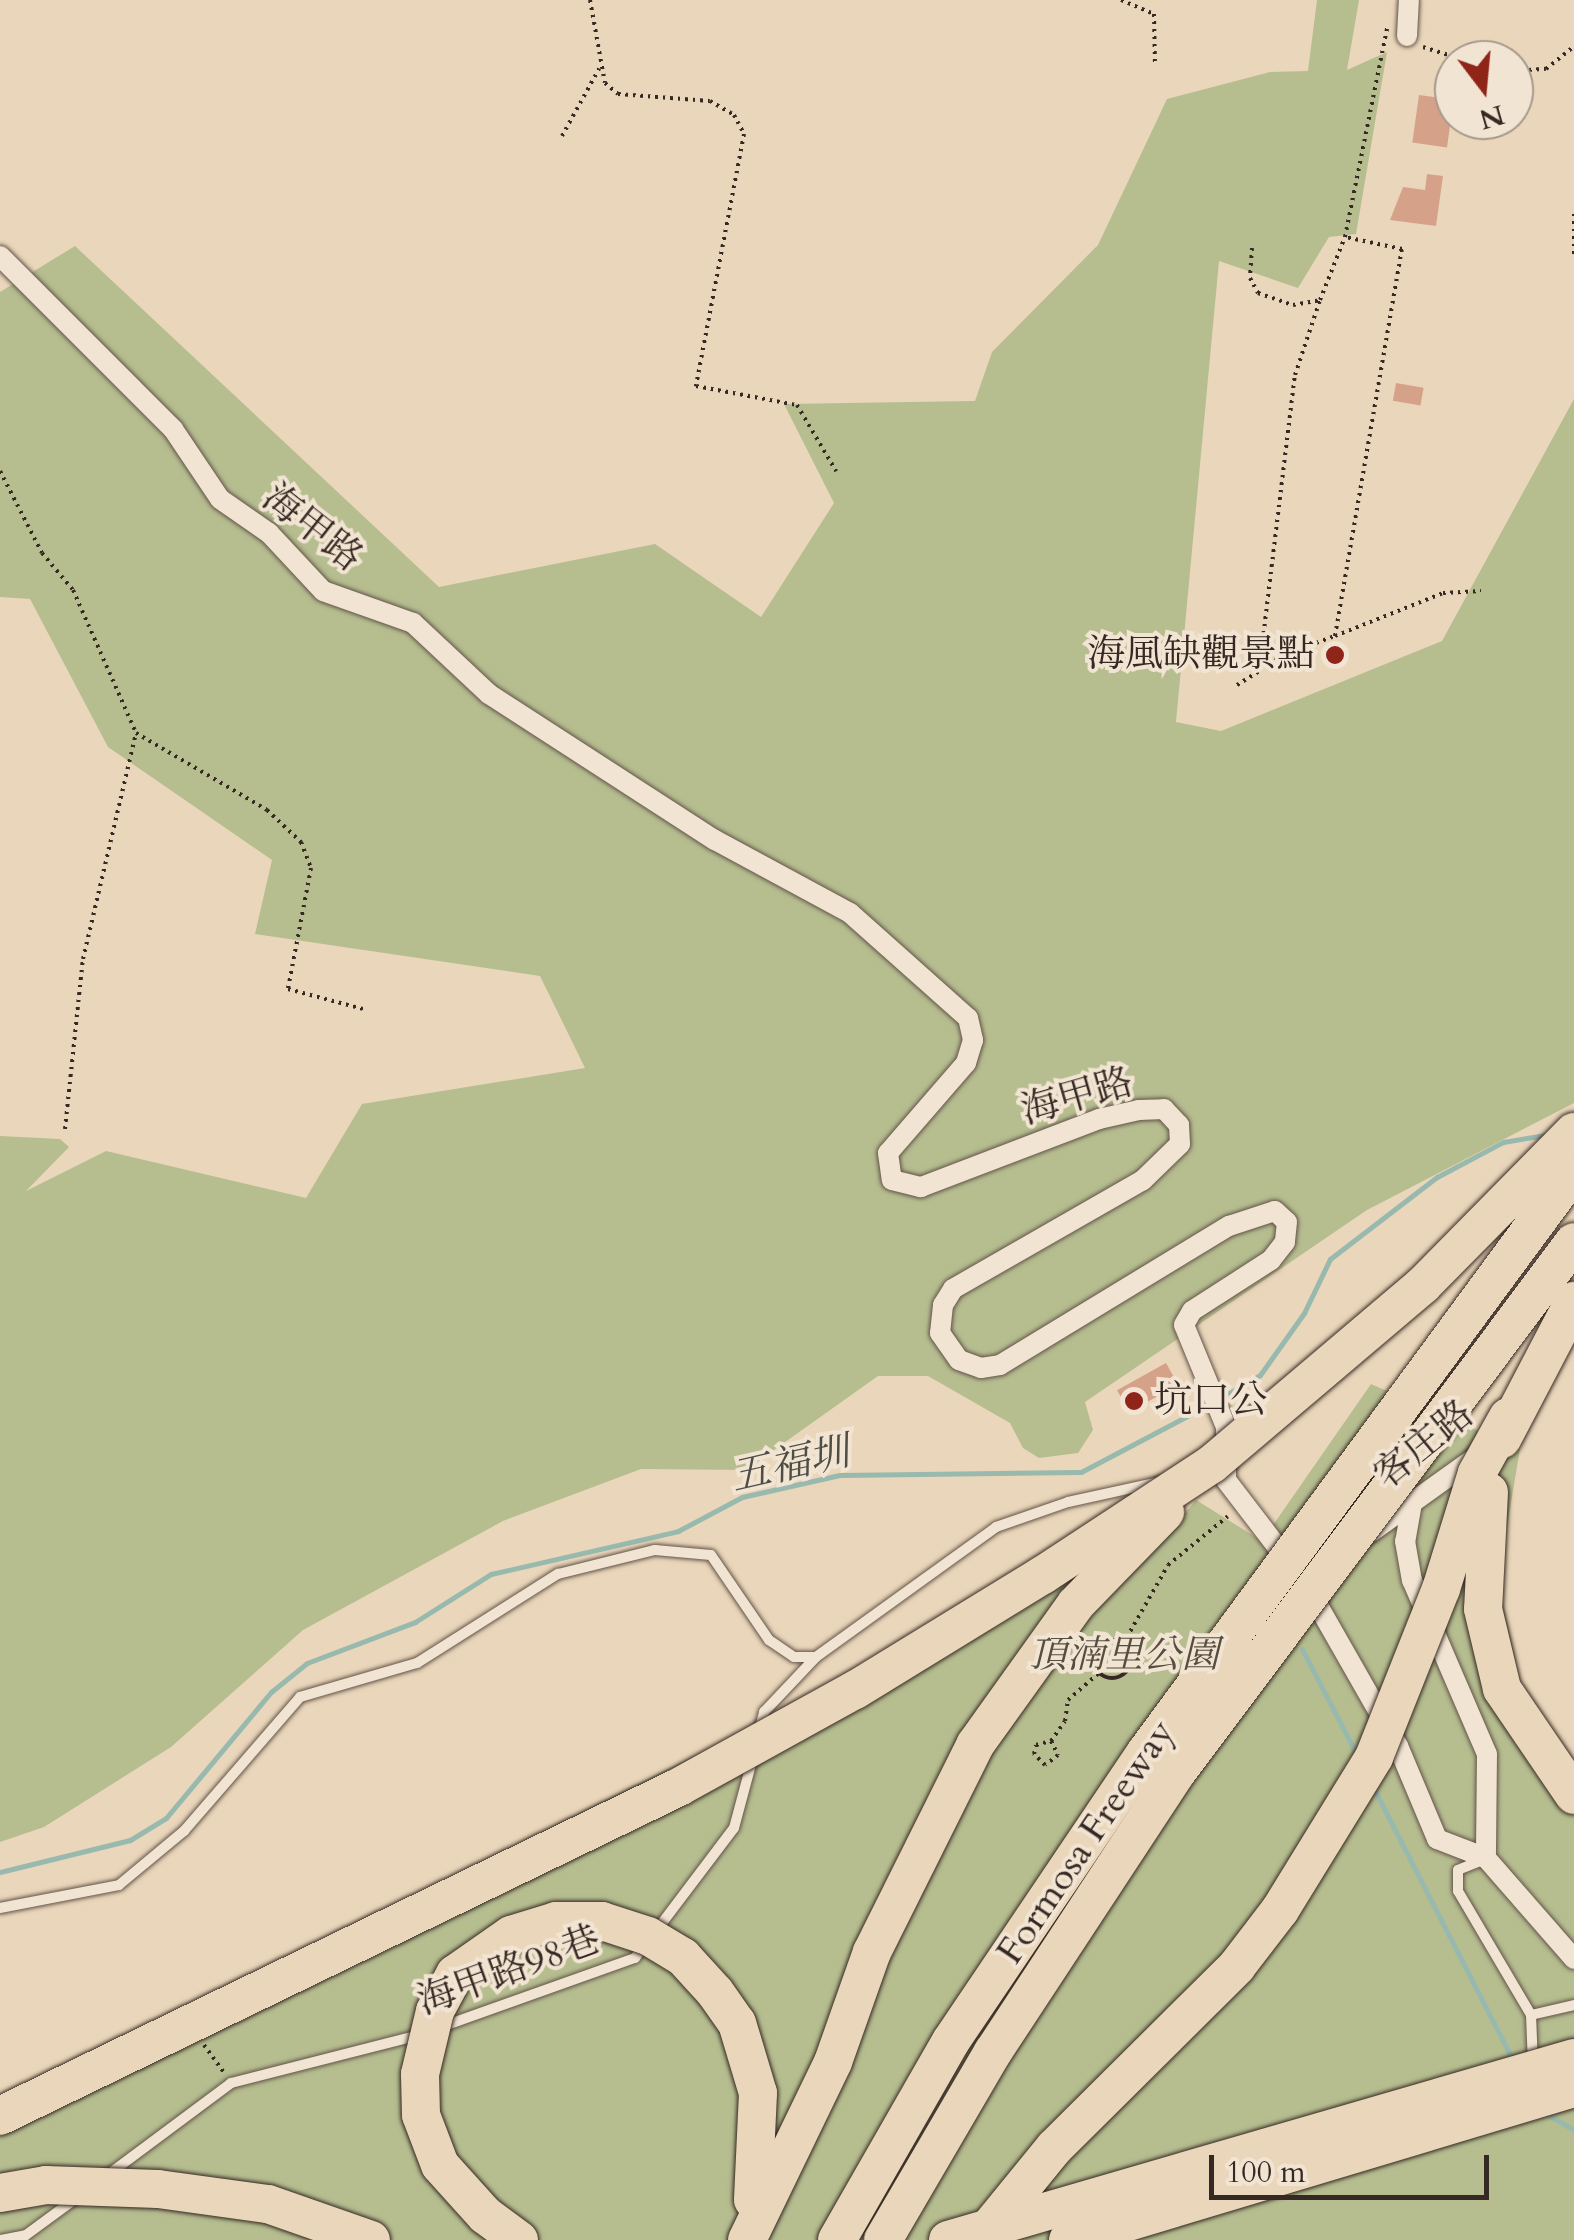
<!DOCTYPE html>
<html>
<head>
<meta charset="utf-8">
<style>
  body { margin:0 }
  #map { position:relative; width:1574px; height:2240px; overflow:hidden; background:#ead6ba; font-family:Cardo,"Noto Serif TC",serif }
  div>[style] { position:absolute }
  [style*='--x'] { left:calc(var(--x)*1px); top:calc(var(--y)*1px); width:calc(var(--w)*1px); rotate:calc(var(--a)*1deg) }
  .green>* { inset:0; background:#b6be90 }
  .stream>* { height:5px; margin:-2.5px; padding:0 2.5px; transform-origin:2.5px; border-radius:2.5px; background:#98b9ad }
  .building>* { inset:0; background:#d6a189; transform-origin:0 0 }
  .path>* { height:4px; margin-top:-2px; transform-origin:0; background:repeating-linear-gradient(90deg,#362923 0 2.5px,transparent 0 7.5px) }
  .path>.ring { margin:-2px; padding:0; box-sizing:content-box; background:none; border:4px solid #362923; border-radius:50% }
  .roads { filter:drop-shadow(0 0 2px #635449) drop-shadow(0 0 2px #635449) }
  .lane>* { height:10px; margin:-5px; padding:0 5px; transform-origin:5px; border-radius:5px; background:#f1e4d2 }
  .street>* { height:20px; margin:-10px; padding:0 10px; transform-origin:10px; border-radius:10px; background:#f1e4d2 }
  .bridges { filter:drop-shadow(0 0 2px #362923) drop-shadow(0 0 2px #362923) }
  .highway-bridge>* { height:38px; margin:-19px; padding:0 19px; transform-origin:19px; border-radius:19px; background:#ead6ba }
  .dots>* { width:28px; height:28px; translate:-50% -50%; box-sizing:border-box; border:5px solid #f1e4d2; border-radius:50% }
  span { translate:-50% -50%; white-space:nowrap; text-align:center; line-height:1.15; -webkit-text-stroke:8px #f1e4d2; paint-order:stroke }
  .street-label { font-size:38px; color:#362923 }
  .poi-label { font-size:38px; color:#362923 }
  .right { translate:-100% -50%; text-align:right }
  .left { translate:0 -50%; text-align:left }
  .park-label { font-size:38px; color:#564e3e; font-style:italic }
  .water-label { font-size:40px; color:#4e4d46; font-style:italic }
  .north { position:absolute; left:1434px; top:40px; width:100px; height:100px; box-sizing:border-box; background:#f1e4d2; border:2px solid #a6998c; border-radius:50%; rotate:164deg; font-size:28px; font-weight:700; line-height:40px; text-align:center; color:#362923 }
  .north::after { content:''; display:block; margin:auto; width:35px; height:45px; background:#8f2418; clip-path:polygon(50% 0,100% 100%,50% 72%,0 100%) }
  .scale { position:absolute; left:1209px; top:2155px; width:280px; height:45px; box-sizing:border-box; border:5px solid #362923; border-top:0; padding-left:12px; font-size:30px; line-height:35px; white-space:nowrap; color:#362923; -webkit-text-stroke:8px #f1e4d2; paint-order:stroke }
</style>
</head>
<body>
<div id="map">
  <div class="green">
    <i style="clip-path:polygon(1317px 0,1359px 0,1347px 70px,1387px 52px,1356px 234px,1329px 237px,1298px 288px,1219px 261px,1176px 722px,1221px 731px,1442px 641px,1574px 399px,1574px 1103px,1367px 1210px,1085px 1402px,1093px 1430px,1078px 1453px,1039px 1458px,1023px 1448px,1010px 1423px,928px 1376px,878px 1376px,746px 1470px,641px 1469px,503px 1521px,303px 1630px,171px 1747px,44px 1827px,0 1842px,0 1136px,60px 1139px,69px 1147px,26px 1191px,106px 1151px,306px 1198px,362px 1104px,585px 1068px,540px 976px,255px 934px,272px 860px,108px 747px,30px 599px,0 597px,0 292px,75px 246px,439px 587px,655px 544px,761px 617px,834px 503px,784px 404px,975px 401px,992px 352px,1098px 245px,1167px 99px,1270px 72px,1308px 71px)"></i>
    <i style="clip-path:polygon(1371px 1384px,1520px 1449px,1498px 1580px,1522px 1690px,1574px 1772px,1574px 2240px,0 2240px,0 2100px,896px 1656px,1124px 1507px,1148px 1557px,1196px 1500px,1262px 1541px)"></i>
  </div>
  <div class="stream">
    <i style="--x:1221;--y:1398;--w:45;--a:-30.5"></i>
    <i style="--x:1260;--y:1375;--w:76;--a:-54.6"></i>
    <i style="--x:1304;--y:1313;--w:60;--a:-64.3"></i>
    <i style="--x:1330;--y:1259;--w:135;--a:-37.5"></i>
    <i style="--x:1437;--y:1177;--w:75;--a:-27.9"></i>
    <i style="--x:1503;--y:1142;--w:49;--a:-9.5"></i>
    <i style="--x:1302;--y:1649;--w:122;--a:62.6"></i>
    <i style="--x:1372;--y:1785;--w:309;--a:62.9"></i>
    <i style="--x:0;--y:1872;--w:134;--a:-13.8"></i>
    <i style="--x:130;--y:1840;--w:42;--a:-31.4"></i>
    <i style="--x:166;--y:1818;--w:164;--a:-50.2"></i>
    <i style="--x:271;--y:1692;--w:46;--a:-38.9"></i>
    <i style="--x:307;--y:1663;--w:116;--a:-20.8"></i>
    <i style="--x:415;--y:1622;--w:90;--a:-32.3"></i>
    <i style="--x:491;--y:1574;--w:192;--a:-12.9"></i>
    <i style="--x:678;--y:1531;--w:72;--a:-28"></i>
    <i style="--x:742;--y:1497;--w:100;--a:-12.7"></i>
    <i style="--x:840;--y:1475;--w:241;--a:-0.7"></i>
    <i style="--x:1081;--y:1472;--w:148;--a:-27.8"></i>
    <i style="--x:1543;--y:2112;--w:36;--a:30"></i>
  </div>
  <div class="building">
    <i style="left:1419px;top:95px;width:35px;height:48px;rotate:8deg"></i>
    <i style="clip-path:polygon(1427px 174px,1443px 176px,1436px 226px,1390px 220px,1403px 187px,1425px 190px)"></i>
    <i style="left:1396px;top:383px;width:28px;height:18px;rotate:10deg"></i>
    <i style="left:1166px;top:1363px;width:25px;height:56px;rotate:61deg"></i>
  </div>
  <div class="path">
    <i style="--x:590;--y:0;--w:84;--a:79.8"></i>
    <i style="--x:605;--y:83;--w:17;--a:40"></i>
    <i style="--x:618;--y:94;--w:92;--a:4.4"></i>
    <i style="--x:710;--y:101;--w:28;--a:30"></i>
    <i style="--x:734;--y:115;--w:21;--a:62"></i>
    <i style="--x:744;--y:134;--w:257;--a:100.8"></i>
    <i style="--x:696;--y:386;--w:103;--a:10.7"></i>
    <i style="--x:797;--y:405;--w:77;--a:59.4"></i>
    <i style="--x:1121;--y:0;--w:36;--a:23"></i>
    <i style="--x:1154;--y:14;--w:52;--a:88.9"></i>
    <i style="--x:1423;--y:47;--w:43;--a:17.6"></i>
    <i style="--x:1514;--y:71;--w:32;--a:-4"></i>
    <i style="--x:1546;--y:69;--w:36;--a:-39"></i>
    <i style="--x:562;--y:136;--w:77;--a:-61.1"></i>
    <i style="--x:1574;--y:214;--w:43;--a:90"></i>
    <i style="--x:1252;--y:248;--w:30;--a:94"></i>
    <i style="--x:1250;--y:278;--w:17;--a:62"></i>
    <i style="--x:1258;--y:293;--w:37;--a:19"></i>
    <i style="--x:1293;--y:305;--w:27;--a:-10"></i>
    <i style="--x:1320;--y:300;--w:68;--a:-68.4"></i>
    <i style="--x:1345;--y:237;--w:213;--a:-78.6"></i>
    <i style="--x:0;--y:471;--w:92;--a:62.9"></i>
    <i style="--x:42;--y:553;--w:48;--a:50"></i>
    <i style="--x:73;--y:590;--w:156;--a:66.2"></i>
    <i style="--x:136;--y:733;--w:152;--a:30.4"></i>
    <i style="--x:267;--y:810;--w:47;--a:43.3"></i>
    <i style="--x:301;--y:842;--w:28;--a:69"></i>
    <i style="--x:311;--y:868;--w:123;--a:100.8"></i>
    <i style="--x:288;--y:989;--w:82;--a:14.9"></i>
    <i style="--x:1335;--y:636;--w:116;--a:-21.7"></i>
    <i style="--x:1443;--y:593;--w:38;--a:-3"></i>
    <i style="--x:1260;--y:664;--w:80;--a:-20.5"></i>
    <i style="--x:1335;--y:636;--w:393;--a:-80.2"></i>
    <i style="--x:1402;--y:249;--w:58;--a:-168.1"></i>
    <i style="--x:1237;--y:685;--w:26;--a:-32"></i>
    <i style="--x:1259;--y:671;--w:298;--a:-83.1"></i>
    <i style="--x:1295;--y:375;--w:79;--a:-71.6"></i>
    <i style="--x:65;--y:1129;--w:171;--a:-84"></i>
    <i style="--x:83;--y:959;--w:232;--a:-76.8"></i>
    <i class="ring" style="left:1093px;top:1640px;width:34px;height:34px"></i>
    <i style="--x:1123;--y:1644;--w:91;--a:-60.3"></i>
    <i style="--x:1168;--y:1565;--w:77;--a:-39.2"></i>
    <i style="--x:1051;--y:1741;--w:16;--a:63"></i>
    <i style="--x:1058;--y:1755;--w:16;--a:142"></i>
    <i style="--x:1045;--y:1765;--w:16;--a:-135"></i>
    <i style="--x:1034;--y:1754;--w:9;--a:-77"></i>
    <i style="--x:1036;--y:1745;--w:16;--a:-15"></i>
    <i style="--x:1051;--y:1741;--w:24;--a:-55"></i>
    <i style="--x:1065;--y:1721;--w:21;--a:-82"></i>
    <i style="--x:1068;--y:1700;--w:41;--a:-41.1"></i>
    <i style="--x:204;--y:2045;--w:36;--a:54"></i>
  </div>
  <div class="roads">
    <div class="lane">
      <i style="--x:759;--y:1731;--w:20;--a:-75"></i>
      <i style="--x:764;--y:1712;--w:76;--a:-46.6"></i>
      <i style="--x:816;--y:1657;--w:222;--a:-35.8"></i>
      <i style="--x:996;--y:1527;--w:76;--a:-19.1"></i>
      <i style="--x:1068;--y:1502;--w:94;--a:-12.3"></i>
      <i style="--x:1485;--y:1859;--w:29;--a:158"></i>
      <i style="--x:1458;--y:1870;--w:21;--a:90"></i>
      <i style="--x:1458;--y:1891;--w:144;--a:59.5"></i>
      <i style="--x:1531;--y:2015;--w:49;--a:87.7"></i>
      <i style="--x:0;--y:1908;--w:121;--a:-10.9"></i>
      <i style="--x:119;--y:1885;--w:85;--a:-39.7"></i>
      <i style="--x:184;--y:1831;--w:177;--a:-49.1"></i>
      <i style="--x:300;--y:1697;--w:122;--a:-16.2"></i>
      <i style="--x:417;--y:1663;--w:167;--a:-32.3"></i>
      <i style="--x:558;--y:1574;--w:100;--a:-13.9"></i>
      <i style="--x:655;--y:1550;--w:56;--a:5.1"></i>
      <i style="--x:711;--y:1555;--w:103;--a:55.7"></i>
      <i style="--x:769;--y:1640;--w:30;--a:34"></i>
      <i style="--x:794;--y:1657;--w:21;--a:0"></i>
      <i style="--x:656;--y:1931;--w:129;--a:-52.9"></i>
      <i style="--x:734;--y:1828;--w:73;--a:-75"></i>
      <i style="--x:1531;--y:2015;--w:44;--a:-13.1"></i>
      <i style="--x:441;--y:2027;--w:206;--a:-19.6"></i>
      <i style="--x:635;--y:1958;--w:17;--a:-54"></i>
      <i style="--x:105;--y:2177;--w:157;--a:-36.7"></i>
      <i style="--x:231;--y:2083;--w:195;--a:-14.3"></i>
      <i style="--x:1;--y:2240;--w:25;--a:-11"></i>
      <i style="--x:26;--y:2235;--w:61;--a:-36.3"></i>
    </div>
    <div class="street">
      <i style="--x:1407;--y:36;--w:36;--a:-87"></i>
      <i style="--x:0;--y:256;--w:245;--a:45"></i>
      <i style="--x:173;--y:429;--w:84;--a:56.1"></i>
      <i style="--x:220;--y:499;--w:60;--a:34.8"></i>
      <i style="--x:269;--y:533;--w:79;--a:47"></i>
      <i style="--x:323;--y:591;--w:96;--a:19.6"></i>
      <i style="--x:413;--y:623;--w:104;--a:43.1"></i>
      <i style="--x:489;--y:694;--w:269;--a:32.9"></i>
      <i style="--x:715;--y:840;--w:153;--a:28.4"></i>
      <i style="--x:850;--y:913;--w:158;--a:41.7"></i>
      <i style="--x:968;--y:1018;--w:23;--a:77"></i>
      <i style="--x:973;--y:1040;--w:24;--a:107"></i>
      <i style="--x:966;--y:1063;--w:119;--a:130.9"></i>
      <i style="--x:888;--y:1153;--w:27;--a:82"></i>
      <i style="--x:892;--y:1180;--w:30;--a:14"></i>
      <i style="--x:921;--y:1187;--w:191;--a:-20.9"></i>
      <i style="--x:1099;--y:1119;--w:41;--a:-12.7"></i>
      <i style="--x:1139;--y:1110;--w:25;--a:-2"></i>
      <i style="--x:1164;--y:1109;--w:22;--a:47"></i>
      <i style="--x:1179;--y:1125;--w:19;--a:87"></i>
      <i style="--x:1180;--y:1144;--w:52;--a:135.8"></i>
      <i style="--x:1143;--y:1180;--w:219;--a:150.2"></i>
      <i style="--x:953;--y:1289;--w:19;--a:122"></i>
      <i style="--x:943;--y:1305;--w:28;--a:96"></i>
      <i style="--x:940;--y:1333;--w:33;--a:55"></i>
      <i style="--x:959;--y:1360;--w:23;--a:20"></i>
      <i style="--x:981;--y:1368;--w:19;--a:-9"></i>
      <i style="--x:1000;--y:1365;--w:268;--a:-31.3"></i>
      <i style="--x:1229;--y:1226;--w:48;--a:-18.1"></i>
      <i style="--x:1275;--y:1211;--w:16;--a:43"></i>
      <i style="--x:1287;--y:1222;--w:20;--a:96"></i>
      <i style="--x:1285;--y:1242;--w:23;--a:128"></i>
      <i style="--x:1271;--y:1260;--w:94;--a:147.2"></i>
      <i style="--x:1192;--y:1311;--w:16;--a:120"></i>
      <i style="--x:1184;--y:1325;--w:110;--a:67.6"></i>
      <i style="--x:1226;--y:1427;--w:53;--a:90"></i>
      <i style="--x:1226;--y:1480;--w:107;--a:52.6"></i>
      <i style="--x:1412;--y:1503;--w:39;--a:100"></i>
      <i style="--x:1405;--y:1541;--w:40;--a:80"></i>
      <i style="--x:1412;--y:1580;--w:189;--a:66.7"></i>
      <i style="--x:1487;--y:1754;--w:104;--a:90.6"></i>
      <i style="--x:1371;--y:1532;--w:130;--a:-35.6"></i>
      <i style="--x:1308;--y:1588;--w:182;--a:60.3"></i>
      <i style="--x:1398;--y:1746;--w:101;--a:67.2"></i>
      <i style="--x:1437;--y:1839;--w:53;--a:21.2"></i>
      <i style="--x:1486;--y:1858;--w:134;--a:48.9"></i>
    </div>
  </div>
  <div class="bridges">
    <div class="highway-bridge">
      <i style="--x:1502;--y:1439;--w:156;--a:-62.4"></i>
      <i style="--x:1489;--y:1492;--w:117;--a:92.9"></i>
      <i style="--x:1483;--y:1609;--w:82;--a:76.6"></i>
      <i style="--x:1502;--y:1689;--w:128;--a:55.8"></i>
      <i style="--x:0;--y:2116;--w:755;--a:-25.85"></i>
      <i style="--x:679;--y:1787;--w:201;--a:-28.9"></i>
      <i style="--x:855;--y:1690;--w:220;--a:-31.5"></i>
      <i style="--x:1043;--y:1575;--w:202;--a:-33.3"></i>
      <i style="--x:1212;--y:1464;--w:277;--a:-40.3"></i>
      <i style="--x:1423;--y:1285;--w:215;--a:-45.4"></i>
      <i style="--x:0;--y:2193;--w:47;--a:-9.9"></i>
      <i style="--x:46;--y:2185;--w:112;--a:2"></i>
      <i style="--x:158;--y:2189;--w:111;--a:7.8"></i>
      <i style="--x:268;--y:2204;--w:109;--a:19.3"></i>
      <i style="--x:519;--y:2240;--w:42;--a:-143.7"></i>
      <i style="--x:485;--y:2215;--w:67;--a:-132"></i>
      <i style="--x:440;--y:2165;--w:53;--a:-110.8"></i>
      <i style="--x:421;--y:2115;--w:41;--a:-91.4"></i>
      <i style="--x:420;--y:2074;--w:65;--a:-76.6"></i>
      <i style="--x:435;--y:2011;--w:42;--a:-61.6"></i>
      <i style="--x:455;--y:1974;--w:68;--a:-34.9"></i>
      <i style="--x:511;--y:1935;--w:47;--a:-17.3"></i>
      <i style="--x:556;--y:1921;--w:46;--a:0"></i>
      <i style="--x:602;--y:1921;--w:48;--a:18.1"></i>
      <i style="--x:648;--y:1936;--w:41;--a:31"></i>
      <i style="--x:683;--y:1957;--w:47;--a:47.6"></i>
      <i style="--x:715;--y:1992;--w:38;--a:55"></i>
      <i style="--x:737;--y:2023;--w:73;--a:73.3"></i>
      <i style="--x:758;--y:2093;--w:107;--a:92.7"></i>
      <i style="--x:747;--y:2240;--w:198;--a:-64.2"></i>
      <i style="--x:833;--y:2062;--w:117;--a:-70.5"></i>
      <i style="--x:872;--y:1952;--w:231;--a:-63.5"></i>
      <i style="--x:975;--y:1745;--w:173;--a:-54.4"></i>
      <i style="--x:1076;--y:1604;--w:128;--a:-45.9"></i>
      <i style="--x:837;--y:2240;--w:229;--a:-60.2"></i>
      <i style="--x:951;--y:2041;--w:349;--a:-56"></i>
      <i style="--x:1146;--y:1752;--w:722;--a:-53.62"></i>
      <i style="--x:883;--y:2240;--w:218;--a:-59.7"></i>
      <i style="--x:993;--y:2052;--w:335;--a:-56.7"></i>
      <i style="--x:1177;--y:1772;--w:662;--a:-53.16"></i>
      <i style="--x:948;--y:2240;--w:652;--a:-16.21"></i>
      <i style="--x:979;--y:2240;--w:119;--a:-50.8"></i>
      <i style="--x:1054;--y:2148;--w:258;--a:-44.8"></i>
      <i style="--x:1237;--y:1966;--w:71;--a:-52.5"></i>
      <i style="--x:1280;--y:1910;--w:180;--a:-58.4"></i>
      <i style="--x:1374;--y:1757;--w:181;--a:-68.3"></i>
      <i style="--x:1441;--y:1589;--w:121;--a:-72.8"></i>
      <i style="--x:1477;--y:1473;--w:64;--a:-61"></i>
      <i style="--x:1068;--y:2240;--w:528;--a:-16.72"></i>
    </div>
  </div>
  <div class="dots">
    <i style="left:1335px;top:655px;background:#8f2418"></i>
    <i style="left:1134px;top:1401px;background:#8f2418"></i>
  </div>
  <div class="street-label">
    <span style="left:312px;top:528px;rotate:38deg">海甲路</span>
    <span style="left:1077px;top:1097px;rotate:-16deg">海甲路</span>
    <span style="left:1424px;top:1445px;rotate:-39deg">客庄路</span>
    <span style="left:1086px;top:1842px;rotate:-56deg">Formosa Freeway</span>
    <span style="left:509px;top:1971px;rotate:-20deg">海甲路98巷</span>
  </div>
  <div class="poi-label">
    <span class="right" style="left:1315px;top:655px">海風缺觀景點</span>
    <span class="left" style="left:1154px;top:1401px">坑口公</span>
  </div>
  <div class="park-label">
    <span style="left:1124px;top:1656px">頂湳里公園</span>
  </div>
  <div class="water-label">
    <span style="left:790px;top:1465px;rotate:-13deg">五福圳</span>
  </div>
  <div class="north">N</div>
  <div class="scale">100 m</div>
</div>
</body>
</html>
